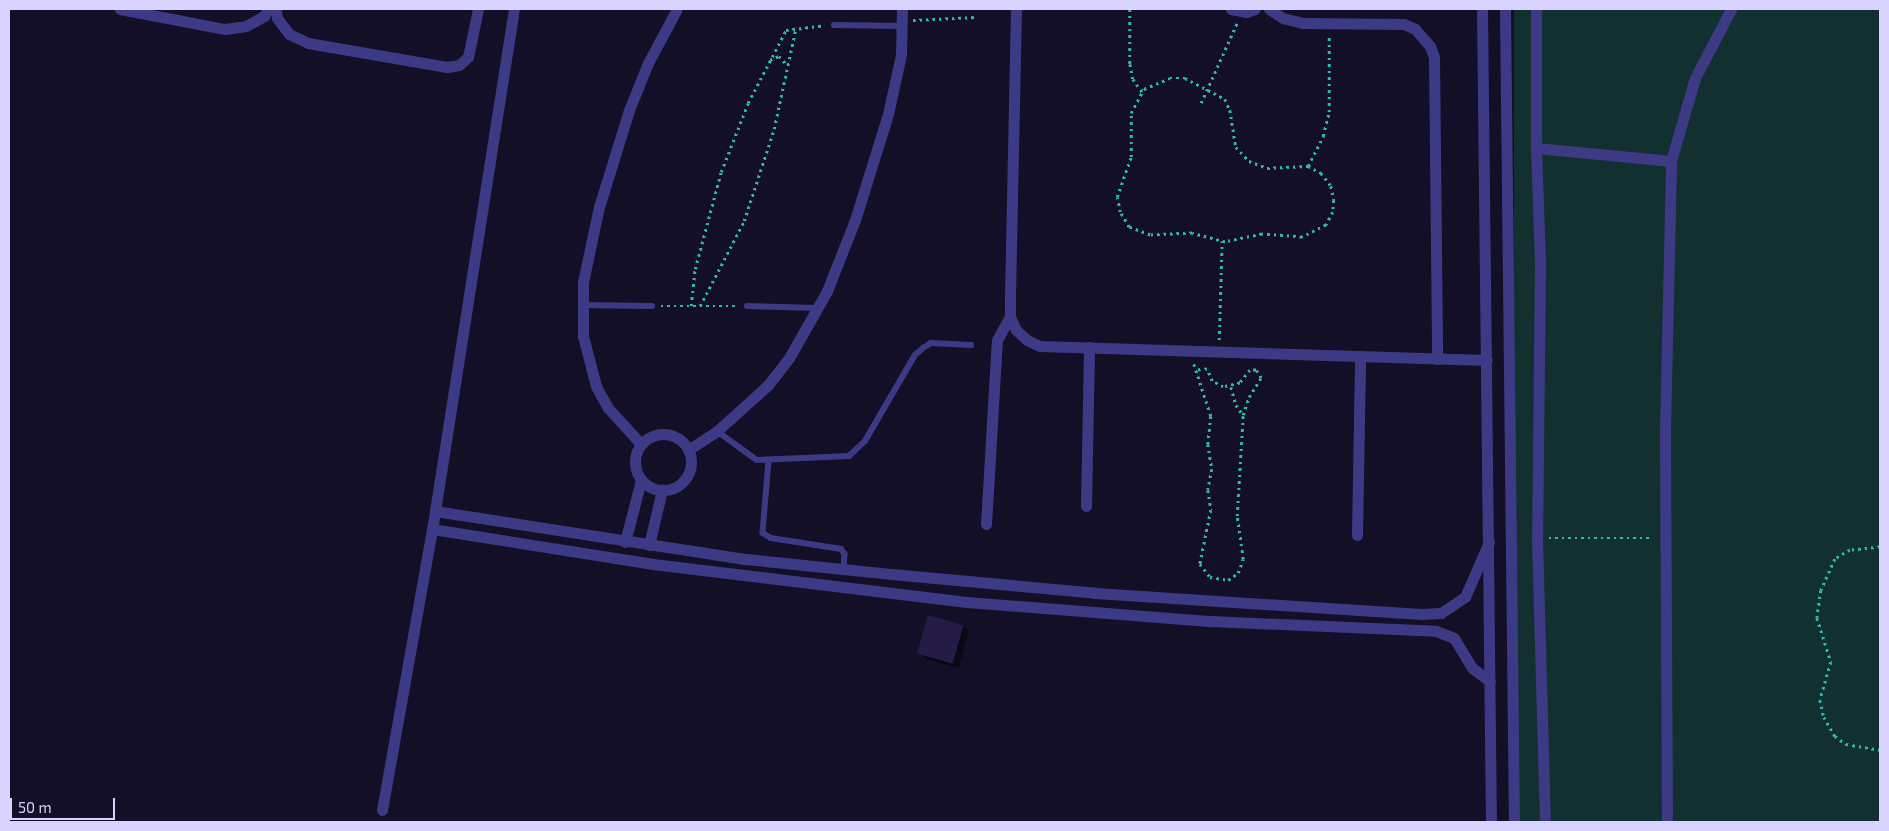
<!DOCTYPE html>
<html>
<head>
<meta charset="utf-8">
<style>
  body { margin:0 }
  #map { position:relative; width:1889px; height:831px; overflow:hidden; background:#130f26; font-family:"Exo 2",sans-serif }
  div>[style] { position:absolute }
  [style*='--x'] { left:calc(var(--x)*1px); top:calc(var(--y)*1px); width:calc(var(--w)*1px); rotate:calc(var(--a)*1deg) }
  .green>* { inset:0; background:#12302f; transform-origin:0 0 }
  .shadow>* { inset:0; background:#0007 }
  .building>* { inset:0; background:#241b47; transform-origin:0 0 }
  .path>* { height:2.5px; margin-top:-1.25px; transform-origin:0; background:repeating-linear-gradient(90deg,#2fb8b0 0 2.5px,transparent 0 6.5px) }
  .service>* { height:5.5px; margin:-2.75px; padding:0 2.75px; transform-origin:2.75px; border-radius:2.75px; background:#3d3a85 }
  .minor>* { height:11px; margin:-5.5px; padding:0 5.5px; transform-origin:5.5px; border-radius:5.5px; background:#3d3a85 }
  .minor>.ring { margin:-5.5px; padding:0; box-sizing:content-box; background:none; border:11px solid #3d3a85; border-radius:50% }
  span { translate:-50% -50%; white-space:nowrap; text-align:center; line-height:1.15; -webkit-text-stroke:5px #130f26; paint-order:stroke }
  .frame { position:absolute; inset:0; border:10px solid #d9d4ff; pointer-events:none }
  .scale { position:absolute; left:10px; top:798px; width:105px; height:22px; box-sizing:border-box; border:2px solid #d9d4ff; border-top:0; padding-left:6px; font-size:15px; line-height:18px; white-space:nowrap; color:#d9d4ff; -webkit-text-stroke:4px #130f26; paint-order:stroke }
</style>
</head>
<body>
<div id="map">
  <div class="green">
    <i style="left:1514px;top:9px;width:366px;height:813px"></i>
  </div>
  <div class="shadow">
    <i style="clip-path:polygon(964px 626px,969px 631px,959px 668px,925px 659px,920px 654px)"></i>
  </div>
  <div class="building">
    <i style="left:928px;top:615px;width:37px;height:40px;rotate:16deg"></i>
  </div>
  <div class="path">
    <i style="--x:1130;--y:9;--w:55;--a:90"></i>
    <i style="--x:1130;--y:64;--w:15;--a:79"></i>
    <i style="--x:1133;--y:79;--w:16;--a:55"></i>
    <i style="--x:913;--y:20;--w:63;--a:-2.7"></i>
    <i style="--x:770;--y:60;--w:10;--a:-24"></i>
    <i style="--x:779;--y:56;--w:12;--a:48"></i>
    <i style="--x:1170;--y:78;--w:15;--a:0"></i>
    <i style="--x:1185;--y:78;--w:45;--a:27.7"></i>
    <i style="--x:1225;--y:99;--w:12;--a:66"></i>
    <i style="--x:1230;--y:110;--w:37;--a:81"></i>
    <i style="--x:1236;--y:147;--w:19;--a:47"></i>
    <i style="--x:1249;--y:161;--w:19;--a:21"></i>
    <i style="--x:1267;--y:168;--w:41;--a:-2.8"></i>
    <i style="--x:1308;--y:166;--w:15;--a:28"></i>
    <i style="--x:1321;--y:173;--w:16;--a:52"></i>
    <i style="--x:1331;--y:186;--w:14;--a:78"></i>
    <i style="--x:1334;--y:200;--w:12;--a:95"></i>
    <i style="--x:1333;--y:212;--w:15;--a:118"></i>
    <i style="--x:1326;--y:225;--w:27;--a:153"></i>
    <i style="--x:1302;--y:237;--w:40;--a:-175.7"></i>
    <i style="--x:1262;--y:234;--w:38;--a:168"></i>
    <i style="--x:1225;--y:242;--w:34;--a:-165"></i>
    <i style="--x:1192;--y:233;--w:42;--a:177.3"></i>
    <i style="--x:1150;--y:235;--w:22;--a:-159"></i>
    <i style="--x:1129;--y:227;--w:17;--a:-121"></i>
    <i style="--x:1120;--y:212;--w:15;--a:-101"></i>
    <i style="--x:1117;--y:197;--w:42;--a:-70.7"></i>
    <i style="--x:1131;--y:157;--w:44;--a:-90"></i>
    <i style="--x:1131;--y:113;--w:27;--a:-62"></i>
    <i style="--x:1144;--y:89;--w:28;--a:-23"></i>
    <i style="--x:1201;--y:103;--w:88;--a:-65.8"></i>
    <i style="--x:1308;--y:166;--w:34;--a:-63"></i>
    <i style="--x:1323;--y:136;--w:25;--a:-76"></i>
    <i style="--x:1329;--y:112;--w:77;--a:-90"></i>
    <i style="--x:661;--y:306;--w:77;--a:0"></i>
    <i style="--x:691;--y:306;--w:37;--a:-84"></i>
    <i style="--x:695;--y:269;--w:100;--a:-75"></i>
    <i style="--x:721;--y:172;--w:74;--a:-68.6"></i>
    <i style="--x:748;--y:103;--w:82;--a:-62.5"></i>
    <i style="--x:786;--y:30;--w:39;--a:-7"></i>
    <i style="--x:700;--y:306;--w:96;--a:-62.6"></i>
    <i style="--x:744;--y:221;--w:97;--a:-71.9"></i>
    <i style="--x:774;--y:129;--w:104;--a:-77.8"></i>
    <i style="--x:1219;--y:340;--w:99;--a:-88.3"></i>
    <i style="--x:1194;--y:364;--w:55;--a:71.9"></i>
    <i style="--x:1211;--y:416;--w:28;--a:96"></i>
    <i style="--x:1208;--y:444;--w:25;--a:81"></i>
    <i style="--x:1212;--y:469;--w:21;--a:101"></i>
    <i style="--x:1208;--y:490;--w:20;--a:81"></i>
    <i style="--x:1211;--y:510;--w:55;--a:101.5"></i>
    <i style="--x:1200;--y:564;--w:16;--a:52"></i>
    <i style="--x:1210;--y:577;--w:18;--a:9"></i>
    <i style="--x:1228;--y:580;--w:12;--a:-35"></i>
    <i style="--x:1238;--y:573;--w:15;--a:-70"></i>
    <i style="--x:1243;--y:559;--w:43;--a:-97.9"></i>
    <i style="--x:1237;--y:516;--w:101;--a:-86.6"></i>
    <i style="--x:1243;--y:415;--w:19;--a:-72"></i>
    <i style="--x:1249;--y:397;--w:22;--a:-58"></i>
    <i style="--x:1261;--y:378;--w:9;--a:-122"></i>
    <i style="--x:1256;--y:370;--w:6;--a:180"></i>
    <i style="--x:1250;--y:370;--w:16;--a:128"></i>
    <i style="--x:1240;--y:383;--w:17;--a:167"></i>
    <i style="--x:1223;--y:387;--w:13;--a:-151"></i>
    <i style="--x:1212;--y:381;--w:13;--a:-113"></i>
    <i style="--x:1207;--y:369;--w:11;--a:175"></i>
    <i style="--x:1231;--y:387;--w:19;--a:74"></i>
    <i style="--x:1236;--y:405;--w:12;--a:55"></i>
    <i style="--x:1549;--y:538;--w:104;--a:0"></i>
    <i style="--x:1880;--y:547;--w:30;--a:174"></i>
    <i style="--x:1850;--y:550;--w:17;--a:149"></i>
    <i style="--x:1835;--y:559;--w:34;--a:114"></i>
    <i style="--x:1821;--y:590;--w:28;--a:98"></i>
    <i style="--x:1817;--y:618;--w:46;--a:72.3"></i>
    <i style="--x:1831;--y:662;--w:40;--a:106"></i>
    <i style="--x:1820;--y:700;--w:17;--a:77"></i>
    <i style="--x:1824;--y:717;--w:22;--a:60"></i>
    <i style="--x:1835;--y:736;--w:14;--a:36"></i>
    <i style="--x:1846;--y:744;--w:35;--a:10"></i>
  </div>
  <div class="service">
    <i style="--x:834;--y:25;--w:68;--a:0.8"></i>
    <i style="--x:581;--y:305;--w:71;--a:0.8"></i>
    <i style="--x:747;--y:306;--w:70;--a:1.6"></i>
    <i style="--x:717;--y:431;--w:49;--a:35.9"></i>
    <i style="--x:757;--y:460;--w:92;--a:-2.5"></i>
    <i style="--x:849;--y:456;--w:22;--a:-43"></i>
    <i style="--x:865;--y:441;--w:99;--a:-59.8"></i>
    <i style="--x:915;--y:355;--w:11;--a:-41"></i>
    <i style="--x:923;--y:348;--w:9;--a:-32"></i>
    <i style="--x:931;--y:343;--w:40;--a:2.9"></i>
    <i style="--x:769;--y:461;--w:72;--a:94.8"></i>
    <i style="--x:763;--y:533;--w:9;--a:32"></i>
    <i style="--x:771;--y:538;--w:71;--a:8.9"></i>
    <i style="--x:841;--y:549;--w:6;--a:51"></i>
    <i style="--x:845;--y:554;--w:15;--a:94"></i>
  </div>
  <div class="minor">
    <i style="--x:120;--y:9;--w:107;--a:10.8"></i>
    <i style="--x:225;--y:29;--w:21;--a:-8"></i>
    <i style="--x:246;--y:26;--w:21;--a:-29"></i>
    <i style="--x:264;--y:16;--w:8;--a:-60"></i>
    <i style="--x:276;--y:9;--w:9;--a:84"></i>
    <i style="--x:277;--y:18;--w:20;--a:53"></i>
    <i style="--x:289;--y:34;--w:21;--a:25"></i>
    <i style="--x:308;--y:43;--w:141;--a:9.8"></i>
    <i style="--x:447;--y:67;--w:12;--a:-9"></i>
    <i style="--x:459;--y:65;--w:12;--a:-42"></i>
    <i style="--x:468;--y:57;--w:49;--a:-78.2"></i>
    <i style="--x:1016;--y:9;--w:293;--a:91.2"></i>
    <i style="--x:1010;--y:302;--w:15;--a:90"></i>
    <i style="--x:1010;--y:317;--w:14;--a:65"></i>
    <i style="--x:1016;--y:330;--w:15;--a:42"></i>
    <i style="--x:1027;--y:340;--w:14;--a:25"></i>
    <i style="--x:1040;--y:346;--w:447;--a:1.8"></i>
    <i style="--x:1231;--y:9;--w:15;--a:11"></i>
    <i style="--x:1246;--y:12;--w:9;--a:-18"></i>
    <i style="--x:1269;--y:9;--w:17;--a:33"></i>
    <i style="--x:1283;--y:18;--w:21;--a:14"></i>
    <i style="--x:1303;--y:23;--w:101;--a:0.6"></i>
    <i style="--x:1404;--y:24;--w:12;--a:24"></i>
    <i style="--x:1415;--y:29;--w:23;--a:49"></i>
    <i style="--x:1430;--y:46;--w:12;--a:70"></i>
    <i style="--x:1434;--y:57;--w:302;--a:89.4"></i>
    <i style="--x:1482;--y:9;--w:813;--a:89.37"></i>
    <i style="--x:1505;--y:9;--w:813;--a:89.37"></i>
    <i style="--x:1536;--y:9;--w:139;--a:90"></i>
    <i style="--x:1536;--y:148;--w:116;--a:88"></i>
    <i style="--x:1540;--y:264;--w:274;--a:90.6"></i>
    <i style="--x:1537;--y:538;--w:284;--a:88.4"></i>
    <i style="--x:1536;--y:148;--w:136;--a:5.5"></i>
    <i class="ring" style="left:635px;top:434px;width:45px;height:45px"></i>
    <i style="--x:641;--y:444;--w:49;--a:-132.5"></i>
    <i style="--x:608;--y:408;--w:25;--a:-119"></i>
    <i style="--x:596;--y:386;--w:52;--a:-104.6"></i>
    <i style="--x:583;--y:336;--w:54;--a:-90"></i>
    <i style="--x:583;--y:282;--w:77;--a:-78"></i>
    <i style="--x:599;--y:207;--w:102;--a:-72.8"></i>
    <i style="--x:629;--y:110;--w:51;--a:-68"></i>
    <i style="--x:648;--y:63;--w:61;--a:-61.8"></i>
    <i style="--x:688;--y:450;--w:35;--a:-33"></i>
    <i style="--x:717;--y:431;--w:69;--a:-42"></i>
    <i style="--x:768;--y:385;--w:34;--a:-52"></i>
    <i style="--x:789;--y:358;--w:77;--a:-60.4"></i>
    <i style="--x:827;--y:291;--w:76;--a:-68.5"></i>
    <i style="--x:855;--y:220;--w:111;--a:-72.7"></i>
    <i style="--x:888;--y:114;--w:60;--a:-77.6"></i>
    <i style="--x:901;--y:55;--w:46;--a:-88.8"></i>
    <i style="--x:1086;--y:506;--w:159;--a:-88.9"></i>
    <i style="--x:435;--y:511;--w:315;--a:8.8"></i>
    <i style="--x:746;--y:559;--w:147;--a:5.9"></i>
    <i style="--x:892;--y:574;--w:204;--a:5.3"></i>
    <i style="--x:1095;--y:593;--w:327;--a:3.7"></i>
    <i style="--x:1421;--y:614;--w:20;--a:-3"></i>
    <i style="--x:1441;--y:613;--w:29;--a:-34"></i>
    <i style="--x:1465;--y:597;--w:60;--a:-66.4"></i>
    <i style="--x:986;--y:524;--w:184;--a:-86.6"></i>
    <i style="--x:997;--y:340;--w:26;--a:-61"></i>
    <i style="--x:432;--y:529;--w:224;--a:9"></i>
    <i style="--x:653;--y:564;--w:316;--a:6.9"></i>
    <i style="--x:967;--y:602;--w:245;--a:4.5"></i>
    <i style="--x:1211;--y:621;--w:225;--a:2.5"></i>
    <i style="--x:1436;--y:631;--w:19;--a:21"></i>
    <i style="--x:1454;--y:638;--w:35;--a:59"></i>
    <i style="--x:1472;--y:668;--w:22;--a:36"></i>
    <i style="--x:1357;--y:535;--w:179;--a:-89"></i>
    <i style="--x:625;--y:542;--w:64;--a:-75.5"></i>
    <i style="--x:649;--y:545;--w:57;--a:-76.7"></i>
    <i style="--x:382;--y:810;--w:304;--a:-79.9"></i>
    <i style="--x:435;--y:511;--w:508;--a:-81.06"></i>
    <i style="--x:1667;--y:822;--w:392;--a:-90.3"></i>
    <i style="--x:1665;--y:430;--w:269;--a:-88.7"></i>
    <i style="--x:1671;--y:161;--w:86;--a:-73.9"></i>
    <i style="--x:1695;--y:78;--w:78;--a:-62.4"></i>
  </div>
  <div class="frame"></div>
  <div class="scale">50 m</div>
</div>
</body>
</html>
